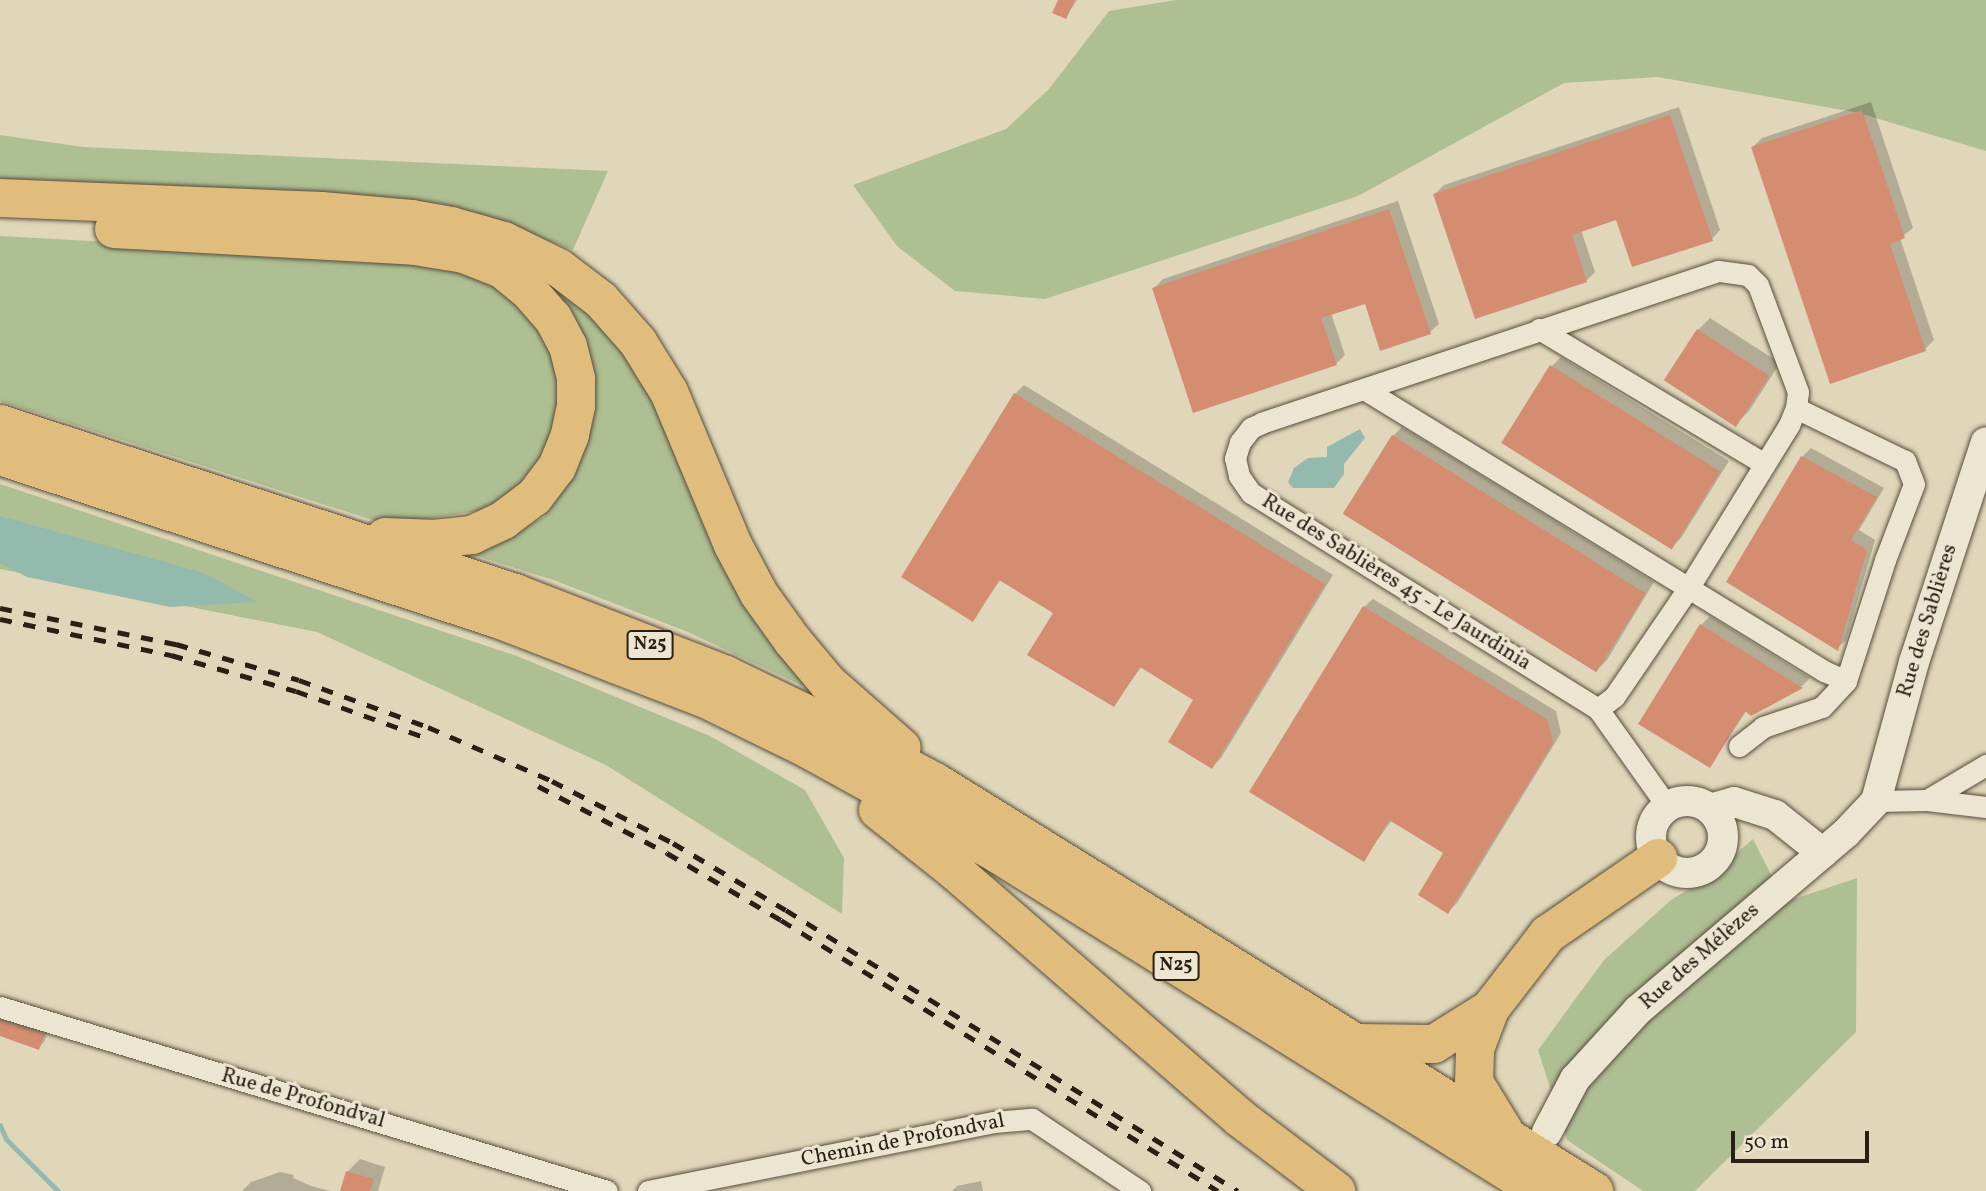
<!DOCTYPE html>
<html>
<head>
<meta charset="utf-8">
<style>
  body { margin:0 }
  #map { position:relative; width:1986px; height:1191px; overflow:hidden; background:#e0d7ba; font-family:Vollkorn,serif }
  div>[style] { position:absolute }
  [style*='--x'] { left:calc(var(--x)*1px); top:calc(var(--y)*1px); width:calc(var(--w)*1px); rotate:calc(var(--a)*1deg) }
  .green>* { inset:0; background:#aebf93 }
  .water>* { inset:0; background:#94baae }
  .shadow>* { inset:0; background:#0003 }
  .stream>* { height:5px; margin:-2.5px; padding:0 2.5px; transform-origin:2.5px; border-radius:2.5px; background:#94baae }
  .building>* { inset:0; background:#d48d71; transform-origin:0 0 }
  .roads { filter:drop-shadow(0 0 2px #574d3d) drop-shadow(0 0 2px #574d3d) }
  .street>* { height:21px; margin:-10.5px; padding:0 10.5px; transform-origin:10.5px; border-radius:10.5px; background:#ebe5d2 }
  .secondary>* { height:30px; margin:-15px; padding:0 15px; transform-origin:15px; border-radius:15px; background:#ebe5d2 }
  .secondary>.ring { margin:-15px; padding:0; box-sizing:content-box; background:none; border:30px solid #ebe5d2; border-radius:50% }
  .highway>* { height:38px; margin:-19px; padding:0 19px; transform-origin:19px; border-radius:19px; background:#e0bc7d }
  .rail>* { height:5px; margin-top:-2.5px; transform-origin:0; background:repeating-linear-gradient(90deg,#291f13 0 12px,transparent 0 24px) }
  span { translate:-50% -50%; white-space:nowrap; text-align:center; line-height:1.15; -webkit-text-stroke:6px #ebe5d2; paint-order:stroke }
  .shield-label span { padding:2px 5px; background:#ebe5d2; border:2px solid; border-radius:5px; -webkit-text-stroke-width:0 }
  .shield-label { font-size:19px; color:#291f13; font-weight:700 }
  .street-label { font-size:21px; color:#291f13 }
  .scale { position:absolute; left:1731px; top:1131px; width:138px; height:32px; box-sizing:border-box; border:4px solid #291f13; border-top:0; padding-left:9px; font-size:21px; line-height:24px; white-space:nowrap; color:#291f13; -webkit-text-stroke:5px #ebe5d2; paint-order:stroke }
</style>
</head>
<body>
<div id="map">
  <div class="green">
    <i style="clip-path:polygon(1176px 0,1986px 0,1986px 151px,1859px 113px,1658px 77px,1564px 83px,1358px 196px,1045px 299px,955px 291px,897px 246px,853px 185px,1006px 129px,1049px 89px,1109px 11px)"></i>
    <i style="clip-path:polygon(0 135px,83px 147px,608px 171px,573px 250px,490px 218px,0 182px)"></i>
    <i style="clip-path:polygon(0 236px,369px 256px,475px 271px,526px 309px,559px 361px,560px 430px,520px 491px,484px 510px,388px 525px,0 401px)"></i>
    <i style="clip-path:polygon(530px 266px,592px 312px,641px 369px,820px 694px,688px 632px,556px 581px,471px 554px,544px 517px,585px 447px,594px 372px,575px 316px)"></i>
    <i style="clip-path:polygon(0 484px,517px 656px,710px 736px,805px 790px,844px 858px,842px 914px,606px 765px,317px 632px,0 569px)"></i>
    <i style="clip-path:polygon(1753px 839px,1785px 902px,1857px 878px,1856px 1032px,1695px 1191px,1643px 1191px,1567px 1140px,1538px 1050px,1604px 960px,1671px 900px,1709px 877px)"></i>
  </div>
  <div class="water">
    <i style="clip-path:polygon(1360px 429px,1365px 438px,1344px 464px,1344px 474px,1334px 488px,1293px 488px,1288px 482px,1294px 468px,1308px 458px,1327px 457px,1327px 447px)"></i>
    <i style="clip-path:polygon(0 516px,204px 573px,258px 602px,170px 607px,27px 577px,0 563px)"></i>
  </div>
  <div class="shadow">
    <i style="clip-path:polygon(1060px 0,1077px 0,1066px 17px)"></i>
    <i style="clip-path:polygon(1871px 102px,1913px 228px,1900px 238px,1934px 340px,1925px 349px,1753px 147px,1762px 138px)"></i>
    <i style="clip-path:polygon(1679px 107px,1720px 230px,1712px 239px,1617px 218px,1581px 230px,1595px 272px,1586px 281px,1435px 194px,1444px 185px)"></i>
    <i style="clip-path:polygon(1398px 201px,1439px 324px,1430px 332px,1366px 302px,1331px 313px,1345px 355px,1336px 364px,1154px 288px,1163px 279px)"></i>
    <i style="clip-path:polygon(1710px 318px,1780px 363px,1749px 411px,1737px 423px,1698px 330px)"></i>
    <i style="clip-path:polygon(1561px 357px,1729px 461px,1681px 538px,1672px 547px,1504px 444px,1552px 366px)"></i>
    <i style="clip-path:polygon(1024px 385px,1333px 575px,1221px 758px,1212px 767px,1196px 699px,1142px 666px,1114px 705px,1055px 612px,1001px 579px,973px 620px,1015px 394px)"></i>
    <i style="clip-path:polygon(1402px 427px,1654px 582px,1607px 660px,1598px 669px,1393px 436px)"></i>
    <i style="clip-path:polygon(1811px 448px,1884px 488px,1859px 530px,1875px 540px,1846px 640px,1837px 648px,1802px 457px)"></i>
    <i style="clip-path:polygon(1373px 599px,1556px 711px,1561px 733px,1457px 903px,1448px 912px,1446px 853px,1392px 820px,1363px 860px,1364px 607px)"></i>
    <i style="clip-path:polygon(1710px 616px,1810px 678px,1802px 686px,1751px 714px,1747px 710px,1710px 766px,1701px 625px)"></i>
    <i style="clip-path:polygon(0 1016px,49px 1029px,44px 1042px,38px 1048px,0 1034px)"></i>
    <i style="clip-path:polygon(360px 1159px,385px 1167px,378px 1191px,342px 1191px,348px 1171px)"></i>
    <i style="clip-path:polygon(280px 1172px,294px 1175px,293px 1178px,311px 1186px,330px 1191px,242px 1191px,251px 1182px)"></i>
    <i style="clip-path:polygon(981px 1181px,983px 1191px,952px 1191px,957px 1186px)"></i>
  </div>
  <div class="stream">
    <i style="--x:0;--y:1125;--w:15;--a:67"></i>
    <i style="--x:6;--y:1139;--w:74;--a:45"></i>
  </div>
  <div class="building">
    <i style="clip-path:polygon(1058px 0,1075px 0,1066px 19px,1052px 13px)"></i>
    <i style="clip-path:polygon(1862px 110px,1905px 238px,1890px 244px,1926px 351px,1830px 384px,1751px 147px)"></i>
    <i style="clip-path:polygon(1670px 115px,1713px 241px,1632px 267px,1616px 220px,1572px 235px,1587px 282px,1475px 319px,1433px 194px)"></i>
    <i style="clip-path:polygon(1389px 209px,1431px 334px,1380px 351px,1365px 304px,1321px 318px,1337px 365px,1193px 413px,1152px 288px)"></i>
    <i style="left:1697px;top:329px;width:86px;height:61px;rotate:33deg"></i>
    <i style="left:1550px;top:365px;width:201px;height:92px;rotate:32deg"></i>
    <i style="clip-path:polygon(1014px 393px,1325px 584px,1212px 769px,1168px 742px,1193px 700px,1140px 667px,1114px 707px,1027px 655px,1053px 613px,999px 580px,973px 622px,901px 577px)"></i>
    <i style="left:1392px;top:435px;width:299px;height:93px;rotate:32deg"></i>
    <i style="clip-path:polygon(1801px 456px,1877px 497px,1851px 540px,1867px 550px,1838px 651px,1726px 582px)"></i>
    <i style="clip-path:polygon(1363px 606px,1548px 720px,1553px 743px,1448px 914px,1418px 895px,1443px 853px,1389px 820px,1364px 862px,1249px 792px)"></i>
    <i style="clip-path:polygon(1700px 624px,1803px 688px,1751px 716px,1745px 711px,1710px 768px,1638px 724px)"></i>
    <i style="clip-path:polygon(0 1021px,45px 1034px,39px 1050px,0 1036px)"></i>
    <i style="clip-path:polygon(346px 1171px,374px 1179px,370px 1191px,340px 1191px)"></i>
  </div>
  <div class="roads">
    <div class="street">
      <i style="--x:1539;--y:329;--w:263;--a:30.9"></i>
      <i style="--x:1364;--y:389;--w:540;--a:31.51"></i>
      <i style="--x:1824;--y:671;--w:24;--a:24"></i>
      <i style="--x:1598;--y:709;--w:20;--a:-37"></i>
      <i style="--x:1614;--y:697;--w:133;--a:-55.7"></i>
      <i style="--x:1689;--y:587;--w:190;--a:-58.3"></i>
      <i style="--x:1789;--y:425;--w:18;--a:-68"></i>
      <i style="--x:1796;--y:408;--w:16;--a:-83"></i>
      <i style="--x:1798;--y:392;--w:114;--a:-110.5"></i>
      <i style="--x:1758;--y:285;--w:14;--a:-135"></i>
      <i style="--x:1748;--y:275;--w:30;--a:-172"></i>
      <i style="--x:1718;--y:271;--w:481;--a:161.6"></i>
      <i style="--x:1262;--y:423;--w:12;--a:156"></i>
      <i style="--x:1251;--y:428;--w:18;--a:128"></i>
      <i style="--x:1240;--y:442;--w:17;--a:107"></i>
      <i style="--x:1235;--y:458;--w:18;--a:77"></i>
      <i style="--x:1239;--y:476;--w:21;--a:55"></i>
      <i style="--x:1251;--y:493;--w:409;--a:31.9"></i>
      <i style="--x:1598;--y:709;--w:110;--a:54.6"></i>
      <i style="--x:1662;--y:799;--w:9;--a:72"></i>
      <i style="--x:1739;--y:746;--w:31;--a:-38"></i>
      <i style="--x:1763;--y:727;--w:62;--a:-18.7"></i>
      <i style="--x:1822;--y:707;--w:35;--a:-47"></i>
      <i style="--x:1846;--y:681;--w:127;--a:-72.1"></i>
      <i style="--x:1885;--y:560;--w:81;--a:-69.1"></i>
      <i style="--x:1914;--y:484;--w:25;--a:-111"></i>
      <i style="--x:1905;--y:461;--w:121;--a:-154.1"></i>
      <i style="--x:1927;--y:800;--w:69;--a:-30.7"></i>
      <i style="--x:1876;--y:801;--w:51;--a:-1.1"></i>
      <i style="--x:1927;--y:800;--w:59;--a:6.8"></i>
      <i style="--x:0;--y:1007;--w:634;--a:16.86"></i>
      <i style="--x:648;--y:1191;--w:353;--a:-11.3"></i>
      <i style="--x:994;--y:1122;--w:38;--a:-5"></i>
      <i style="--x:1032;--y:1119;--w:130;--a:33.7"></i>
    </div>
    <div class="secondary">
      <i class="ring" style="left:1651px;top:801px;width:42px;height:42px"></i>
      <i style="--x:1710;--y:809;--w:25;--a:-16"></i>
      <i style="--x:1734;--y:802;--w:43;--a:17.6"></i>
      <i style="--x:1775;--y:815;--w:61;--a:38.4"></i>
      <i style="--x:1547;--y:1132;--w:60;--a:-62.2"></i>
      <i style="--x:1575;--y:1079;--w:93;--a:-47.6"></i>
      <i style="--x:1638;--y:1010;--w:273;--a:-40.4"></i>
      <i style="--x:1846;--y:833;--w:44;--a:-46.8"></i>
      <i style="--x:1876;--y:801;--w:144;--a:-74.7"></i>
      <i style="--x:1914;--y:662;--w:231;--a:-71.9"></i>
    </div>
    <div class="highway">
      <i style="--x:0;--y:198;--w:322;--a:2.3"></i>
      <i style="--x:322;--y:211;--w:90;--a:5.1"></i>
      <i style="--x:412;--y:219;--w:40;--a:10"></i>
      <i style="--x:451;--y:226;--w:55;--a:15.8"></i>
      <i style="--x:504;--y:241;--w:61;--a:26.1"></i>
      <i style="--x:559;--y:268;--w:53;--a:37.3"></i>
      <i style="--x:601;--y:300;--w:56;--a:48.6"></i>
      <i style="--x:638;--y:342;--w:59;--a:58.2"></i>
      <i style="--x:669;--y:392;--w:166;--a:67.3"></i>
      <i style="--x:733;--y:545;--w:55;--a:62"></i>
      <i style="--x:759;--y:594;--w:57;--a:54.3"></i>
      <i style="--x:792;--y:640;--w:56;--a:50.1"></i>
      <i style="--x:828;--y:683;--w:98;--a:41.3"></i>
      <i style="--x:114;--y:229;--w:301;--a:3.2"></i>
      <i style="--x:415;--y:246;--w:50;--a:9.3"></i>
      <i style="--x:464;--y:254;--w:41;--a:21.5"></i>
      <i style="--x:502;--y:269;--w:36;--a:39"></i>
      <i style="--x:530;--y:292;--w:35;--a:49"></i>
      <i style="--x:553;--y:318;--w:32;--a:62"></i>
      <i style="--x:568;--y:346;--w:34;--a:76"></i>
      <i style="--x:576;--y:379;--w:27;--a:90"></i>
      <i style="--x:576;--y:406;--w:30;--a:102"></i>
      <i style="--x:570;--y:435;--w:35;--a:112"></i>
      <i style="--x:557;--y:467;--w:38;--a:127"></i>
      <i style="--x:534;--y:497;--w:38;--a:143"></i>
      <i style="--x:504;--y:520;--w:35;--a:155"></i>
      <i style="--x:472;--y:535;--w:36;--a:174"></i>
      <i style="--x:436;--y:539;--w:51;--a:-177.8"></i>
      <i style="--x:0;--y:424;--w:542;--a:18.17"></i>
      <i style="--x:515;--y:593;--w:226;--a:21.2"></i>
      <i style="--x:726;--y:675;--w:103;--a:25.8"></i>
      <i style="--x:819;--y:720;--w:132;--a:28.1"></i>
      <i style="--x:935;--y:782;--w:776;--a:31.83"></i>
      <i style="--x:0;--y:456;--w:527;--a:18.13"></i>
      <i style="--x:501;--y:620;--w:220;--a:21.1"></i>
      <i style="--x:706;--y:699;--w:114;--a:26.1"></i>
      <i style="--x:808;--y:749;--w:217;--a:28.9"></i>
      <i style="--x:998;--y:854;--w:637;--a:31.92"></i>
      <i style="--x:878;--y:810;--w:98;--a:38.4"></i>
      <i style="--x:955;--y:871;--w:377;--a:40.9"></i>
      <i style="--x:1240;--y:1118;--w:121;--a:37.2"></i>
      <i style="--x:1356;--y:1043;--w:78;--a:0.7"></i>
      <i style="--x:1434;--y:1044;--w:66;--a:-32"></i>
      <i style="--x:1504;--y:1131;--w:57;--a:-121.5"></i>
      <i style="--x:1474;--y:1082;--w:33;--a:-88"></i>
      <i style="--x:1475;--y:1049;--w:43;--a:-69.4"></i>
      <i style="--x:1490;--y:1009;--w:95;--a:-52.3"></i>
      <i style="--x:1548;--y:934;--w:134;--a:-34.6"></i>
    </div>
  </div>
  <div class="rail">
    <i style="--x:0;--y:608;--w:180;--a:11.6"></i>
    <i style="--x:176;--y:644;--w:128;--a:16.3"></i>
    <i style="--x:299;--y:680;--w:137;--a:20"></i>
    <i style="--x:428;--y:727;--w:135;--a:23.5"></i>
    <i style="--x:552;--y:781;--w:136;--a:27.1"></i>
    <i style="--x:673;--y:843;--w:131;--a:30.7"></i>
    <i style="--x:786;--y:910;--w:532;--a:31.87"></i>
    <i style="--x:0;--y:619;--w:175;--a:11.9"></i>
    <i style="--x:171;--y:655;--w:130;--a:16.1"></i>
    <i style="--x:296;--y:691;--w:141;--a:19.8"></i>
    <i style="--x:538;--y:786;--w:145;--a:27.4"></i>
    <i style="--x:667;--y:853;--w:132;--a:30.4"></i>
    <i style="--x:781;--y:920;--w:514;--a:31.8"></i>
  </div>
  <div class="shield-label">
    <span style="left:650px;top:645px">N25</span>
    <span style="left:1176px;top:966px">N25</span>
  </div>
  <div class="street-label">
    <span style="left:1396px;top:583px;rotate:32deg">Rue des Sablières 45 - Le Jaurdinia</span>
    <span style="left:1928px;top:621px;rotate:-73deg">Rue des Sablières</span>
    <span style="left:1700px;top:957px;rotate:-41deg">Rue des Mélèzes</span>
    <span style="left:303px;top:1099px;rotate:16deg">Rue de Profondval</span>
    <span style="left:903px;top:1141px;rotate:-11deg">Chemin de Profondval</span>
  </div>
  <div class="scale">50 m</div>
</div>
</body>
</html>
